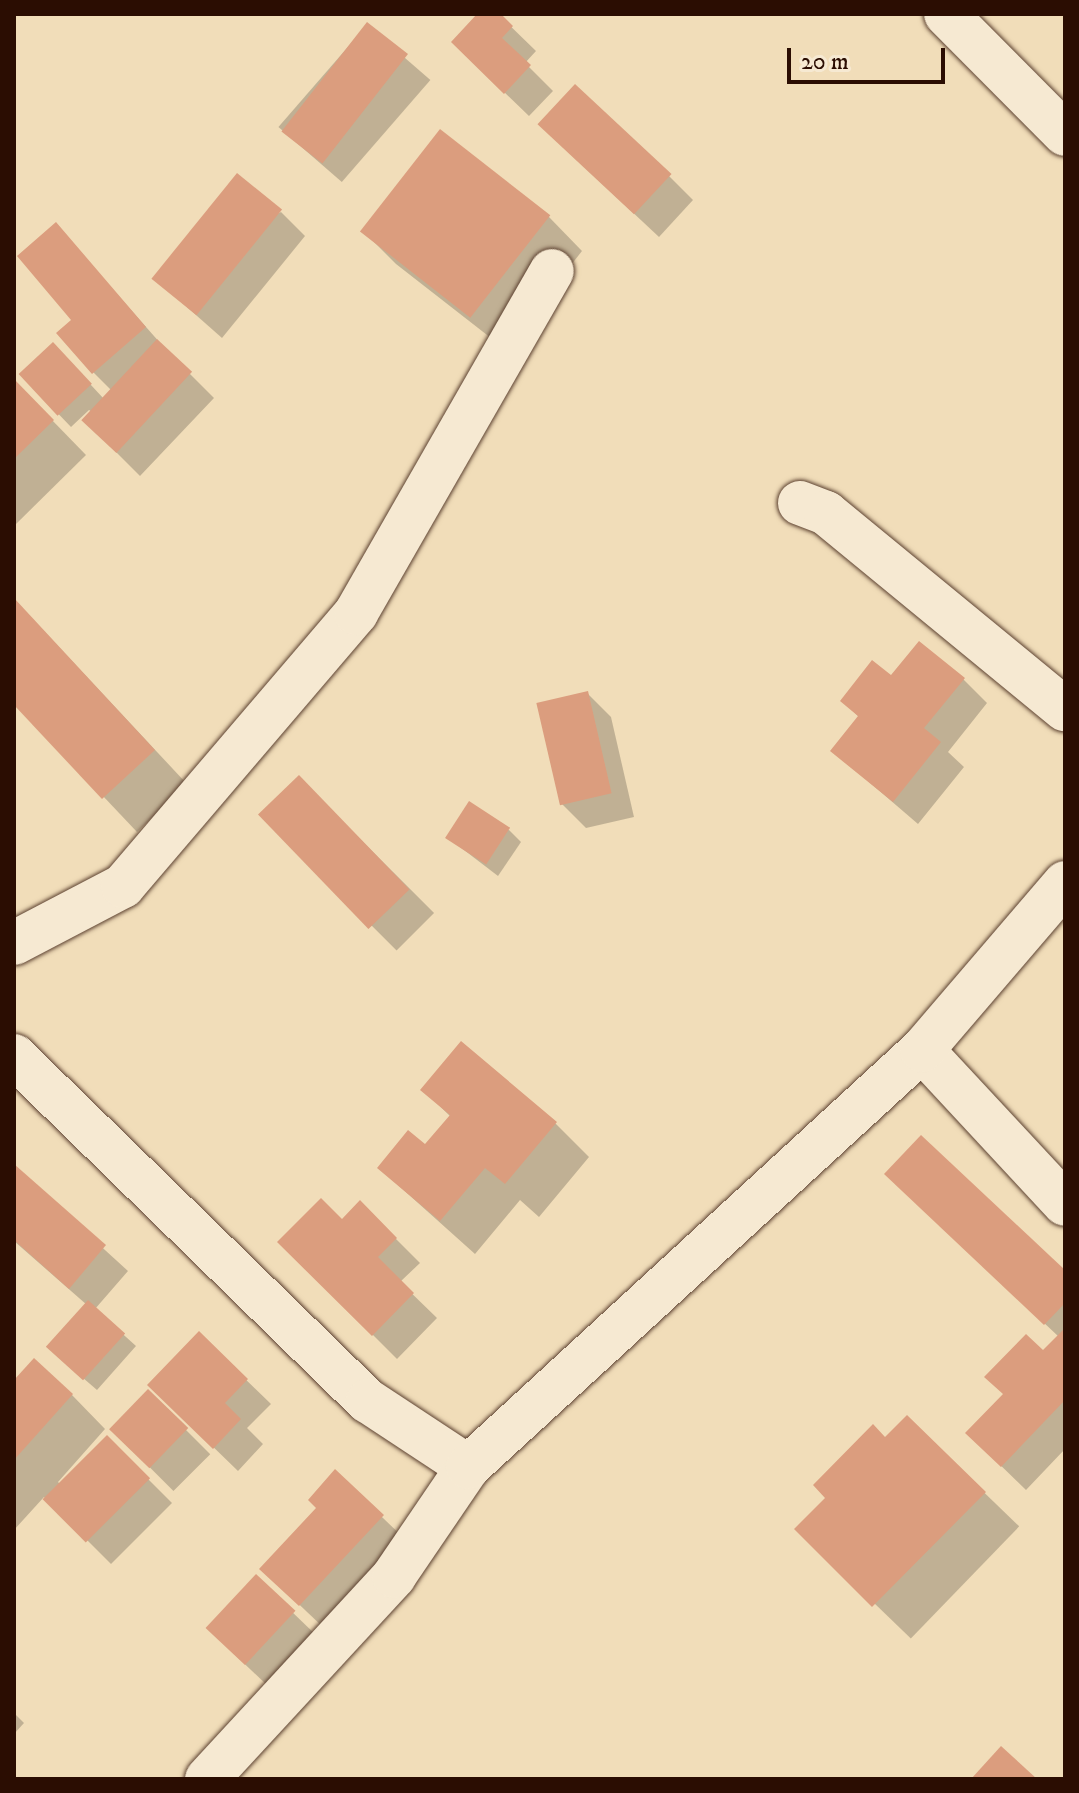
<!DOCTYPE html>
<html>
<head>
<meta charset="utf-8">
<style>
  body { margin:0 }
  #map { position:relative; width:1079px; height:1793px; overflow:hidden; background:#f1ddb9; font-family:"IM FELL DW Pica",serif }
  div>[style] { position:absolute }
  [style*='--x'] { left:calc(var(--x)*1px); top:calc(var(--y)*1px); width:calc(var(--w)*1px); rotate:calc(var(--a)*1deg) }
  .shadow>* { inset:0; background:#0003; transform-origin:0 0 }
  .building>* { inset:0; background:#db9d7e; transform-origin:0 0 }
  .roads { filter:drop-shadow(0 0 2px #5c4130) drop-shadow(0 0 2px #5c4130) }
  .street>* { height:44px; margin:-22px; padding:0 22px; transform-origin:22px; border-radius:22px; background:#f6e9d2 }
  span { translate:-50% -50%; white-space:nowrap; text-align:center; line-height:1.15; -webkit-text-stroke:8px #f6e9d2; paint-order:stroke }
  .frame { position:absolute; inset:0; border:16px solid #2b0d02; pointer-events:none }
  .scale { position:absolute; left:787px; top:48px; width:158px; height:36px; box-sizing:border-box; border:4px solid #2b0d02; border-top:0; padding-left:10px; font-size:24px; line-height:28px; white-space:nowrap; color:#2b0d02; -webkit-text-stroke:6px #f6e9d2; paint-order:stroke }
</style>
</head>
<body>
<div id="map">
  <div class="shadow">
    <i style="clip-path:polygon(480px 14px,498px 14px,536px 51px,525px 63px,553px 91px,529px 116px,477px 66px)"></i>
    <i style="left:367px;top:25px;width:84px;height:135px;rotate:41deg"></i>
    <i style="clip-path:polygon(440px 132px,549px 217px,582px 251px,505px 349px,396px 264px,363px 231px)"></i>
    <i style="clip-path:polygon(565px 149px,669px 176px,693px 200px,659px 237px)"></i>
    <i style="clip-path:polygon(281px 212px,305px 236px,222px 338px,154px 278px)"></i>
    <i style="clip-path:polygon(56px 225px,169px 353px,214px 398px,140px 476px,84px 420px,92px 412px,89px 410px,71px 427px,21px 375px,65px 357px,104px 399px,112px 391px,93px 372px,74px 321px)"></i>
    <i style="clip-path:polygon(14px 381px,86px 455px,14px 526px)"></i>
    <i style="clip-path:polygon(14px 599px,187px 784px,137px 832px,14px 702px)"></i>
    <i style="clip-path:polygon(891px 678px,963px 679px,987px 703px,948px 752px,964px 767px,918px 824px,833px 751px,860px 718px,842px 700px)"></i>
    <i style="clip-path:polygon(587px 693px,611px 717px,634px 817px,586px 828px,562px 804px)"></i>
    <i style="left:299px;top:778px;width:191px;height:53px;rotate:45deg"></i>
    <i style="clip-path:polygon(509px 830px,521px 842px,498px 876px,447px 837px)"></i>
    <i style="clip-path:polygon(461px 1044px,556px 1124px,589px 1157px,539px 1217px,520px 1200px,475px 1254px,379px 1168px,425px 1147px,451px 1117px,423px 1090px)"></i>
    <i style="clip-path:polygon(14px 1167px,128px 1271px,95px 1309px,136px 1346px,97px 1390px,61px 1359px,87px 1305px,14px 1241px)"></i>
    <i style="clip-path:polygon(911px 1198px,1065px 1273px,1065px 1449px,1026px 1490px,992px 1457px,1043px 1353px,1059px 1337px)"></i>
    <i style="clip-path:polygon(360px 1203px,420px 1263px,400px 1282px,437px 1318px,397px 1359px,280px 1242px,342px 1222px)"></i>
    <i style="clip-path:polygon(199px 1334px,271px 1404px,247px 1428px,263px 1444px,238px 1471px,174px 1409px)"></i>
    <i style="clip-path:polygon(14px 1383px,72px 1395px,105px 1429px,58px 1482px,60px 1484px,107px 1438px,172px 1503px,111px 1564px,44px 1497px,14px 1530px)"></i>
    <i style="left:148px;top:1392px;width:88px;height:52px;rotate:45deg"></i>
    <i style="left:907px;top:1418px;width:156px;height:156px;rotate:44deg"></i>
    <i style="clip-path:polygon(335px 1472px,407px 1541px,325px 1629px,286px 1592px)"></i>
    <i style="clip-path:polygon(256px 1577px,318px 1637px,269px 1687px,232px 1652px)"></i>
    <i style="clip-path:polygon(14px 1713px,24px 1723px,14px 1734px)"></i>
  </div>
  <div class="building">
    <i style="clip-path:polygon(477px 14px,501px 14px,513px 26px,502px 38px,531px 65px,504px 94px,451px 42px)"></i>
    <i style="left:367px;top:22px;width:52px;height:139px;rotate:38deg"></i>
    <i style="left:575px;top:84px;width:132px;height:55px;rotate:43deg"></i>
    <i style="left:440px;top:129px;width:140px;height:130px;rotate:38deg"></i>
    <i style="left:237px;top:173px;width:58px;height:136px;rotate:39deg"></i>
    <i style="clip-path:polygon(56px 222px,146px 327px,92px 374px,56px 333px,71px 320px,17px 256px)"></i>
    <i style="left:157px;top:339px;width:48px;height:111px;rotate:43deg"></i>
    <i style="left:53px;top:342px;width:57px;height:47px;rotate:47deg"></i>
    <i style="clip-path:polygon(14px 379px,54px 420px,14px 459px)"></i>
    <i style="clip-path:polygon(14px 598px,155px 750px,102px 799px,14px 705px)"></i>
    <i style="clip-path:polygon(919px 641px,965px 678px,924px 728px,941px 742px,893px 802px,830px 751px,858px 716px,840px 701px,872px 660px,891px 675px)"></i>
    <i style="left:588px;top:691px;width:105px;height:53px;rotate:77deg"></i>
    <i style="left:299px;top:775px;width:159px;height:57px;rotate:46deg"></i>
    <i style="left:469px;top:801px;width:49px;height:44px;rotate:33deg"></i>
    <i style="clip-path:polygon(461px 1041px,557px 1122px,505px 1184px,485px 1168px,440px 1221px,377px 1168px,408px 1130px,425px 1144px,450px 1115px,420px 1090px)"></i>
    <i style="clip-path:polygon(921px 1135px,1065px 1270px,1065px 1303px,1044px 1325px,884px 1174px)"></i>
    <i style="clip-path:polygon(14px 1164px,106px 1245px,69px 1289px,14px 1240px)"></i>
    <i style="clip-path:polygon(321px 1198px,342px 1219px,360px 1200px,397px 1238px,378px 1257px,414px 1293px,372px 1336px,277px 1242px)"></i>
    <i style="left:88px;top:1300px;width:50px;height:63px;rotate:42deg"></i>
    <i style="clip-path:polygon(1065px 1328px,1065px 1400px,1001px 1467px,965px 1433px,1003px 1394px,984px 1377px,1026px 1334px,1043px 1350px)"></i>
    <i style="clip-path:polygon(199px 1331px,248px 1379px,225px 1403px,241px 1419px,213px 1449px,147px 1385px)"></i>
    <i style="clip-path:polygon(34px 1358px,73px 1394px,14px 1460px,14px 1380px)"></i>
    <i style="left:148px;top:1389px;width:56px;height:56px;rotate:44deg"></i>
    <i style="clip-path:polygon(907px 1415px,986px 1492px,872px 1607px,794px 1529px,825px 1498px,813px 1485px,873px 1424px,885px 1437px)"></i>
    <i style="left:107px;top:1435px;width:61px;height:91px;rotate:45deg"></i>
    <i style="clip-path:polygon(335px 1469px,384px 1515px,299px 1606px,259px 1569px,316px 1508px,308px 1500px)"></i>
    <i style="left:256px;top:1574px;width:54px;height:74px;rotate:43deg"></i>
    <i style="clip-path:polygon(1001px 1746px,1037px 1779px,971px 1779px)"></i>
  </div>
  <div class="roads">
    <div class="street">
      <i style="--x:946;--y:14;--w:169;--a:45.2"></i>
      <i style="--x:800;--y:503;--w:28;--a:21"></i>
      <i style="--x:826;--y:513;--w:309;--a:39.4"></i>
      <i style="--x:14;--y:943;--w:123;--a:-27.6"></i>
      <i style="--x:123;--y:886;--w:359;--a:-49.5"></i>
      <i style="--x:356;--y:613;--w:394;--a:-60.2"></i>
      <i style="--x:922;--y:1050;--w:210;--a:47.1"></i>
      <i style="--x:14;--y:1056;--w:494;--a:44.3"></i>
      <i style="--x:368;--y:1401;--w:120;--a:33.4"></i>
      <i style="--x:207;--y:1779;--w:276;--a:-47.3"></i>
      <i style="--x:394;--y:1576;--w:132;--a:-55.8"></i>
      <i style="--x:468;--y:1467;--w:616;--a:-42.57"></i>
      <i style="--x:922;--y:1050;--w:220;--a:-49.4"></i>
    </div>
  </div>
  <div class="frame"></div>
  <div class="scale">20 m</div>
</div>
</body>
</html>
